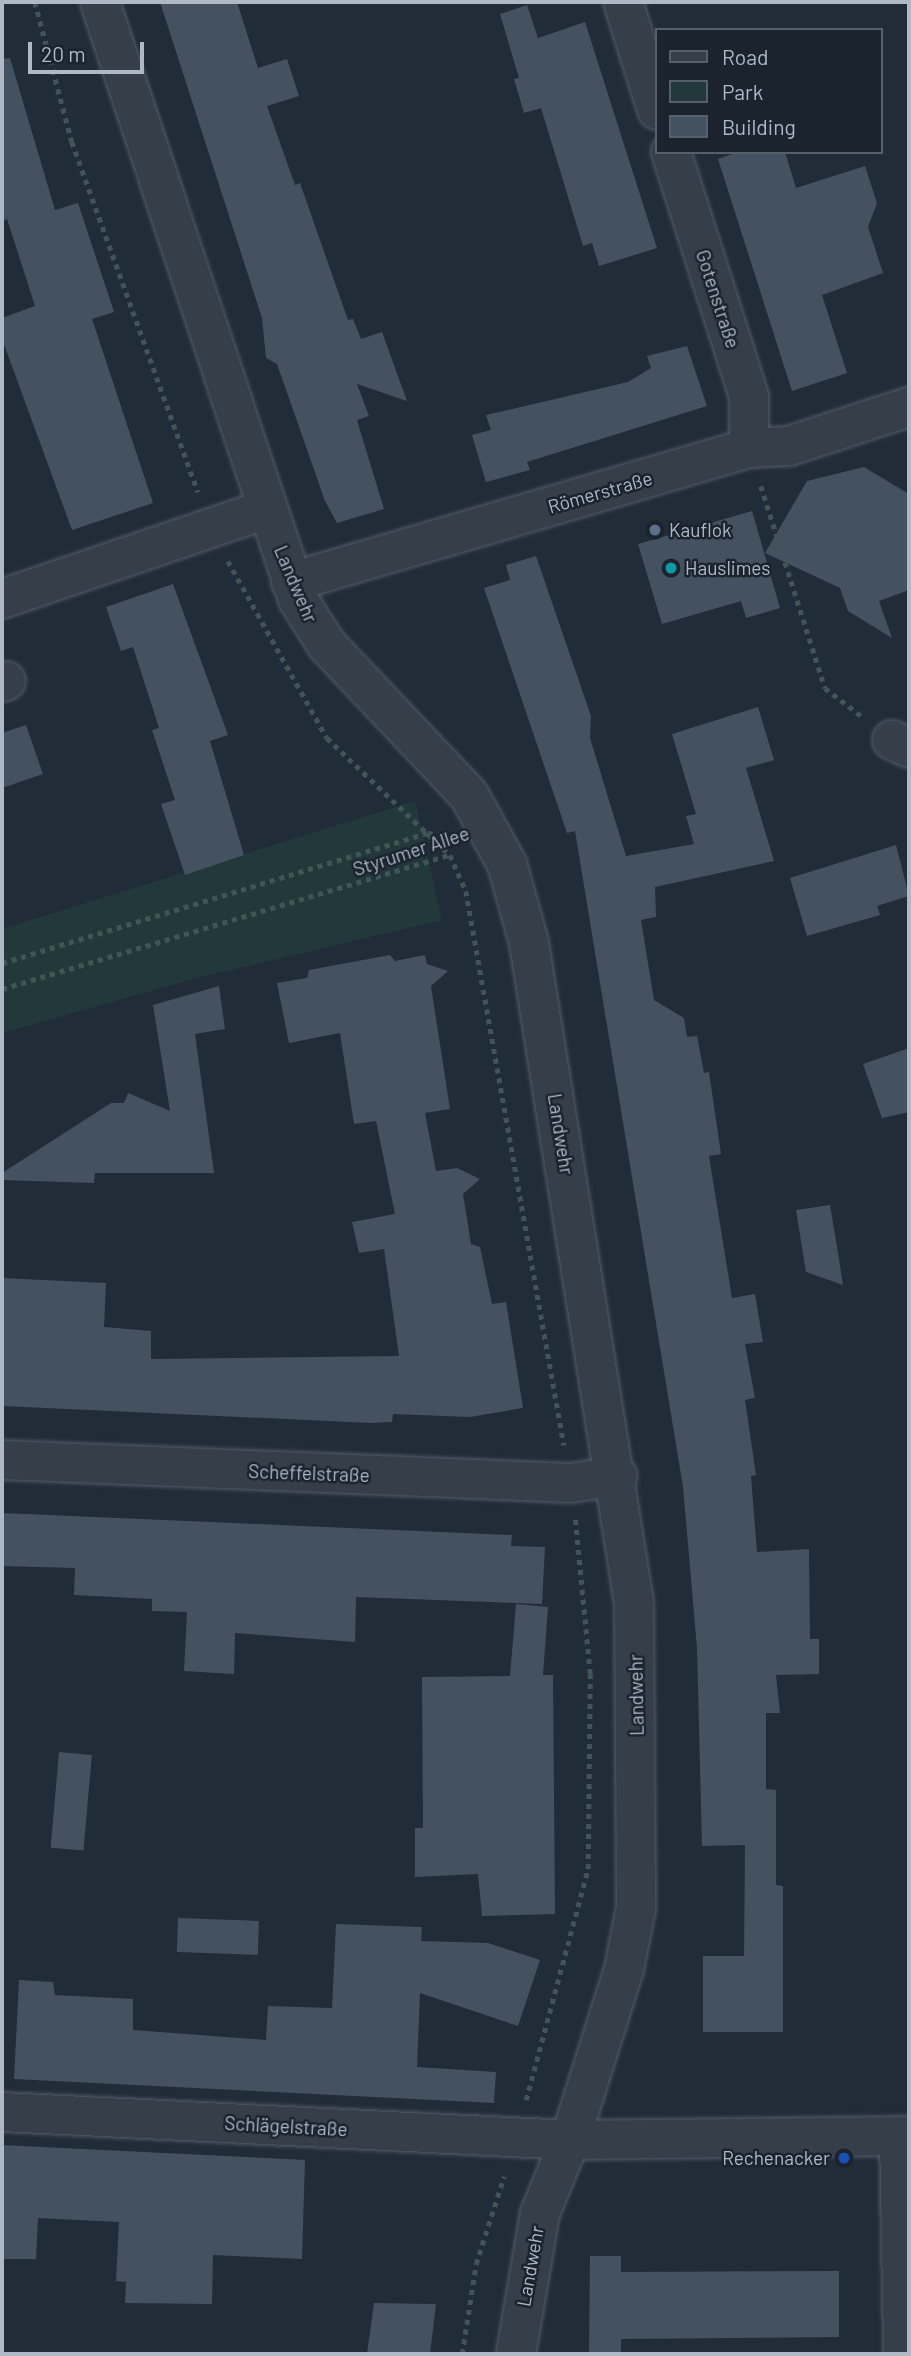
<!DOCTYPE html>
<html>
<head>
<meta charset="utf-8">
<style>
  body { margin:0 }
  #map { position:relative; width:911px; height:2356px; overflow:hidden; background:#212c39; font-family:Barlow,sans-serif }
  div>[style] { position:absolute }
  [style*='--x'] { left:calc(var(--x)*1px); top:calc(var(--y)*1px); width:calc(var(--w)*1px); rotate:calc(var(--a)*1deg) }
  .green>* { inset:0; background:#23383a }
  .building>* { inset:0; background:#445160; transform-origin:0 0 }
  .path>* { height:4.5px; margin-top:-2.25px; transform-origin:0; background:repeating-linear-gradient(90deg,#415557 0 5px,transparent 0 10px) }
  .roads { filter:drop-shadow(0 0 2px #525c67) drop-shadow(0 0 2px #525c67) }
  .minor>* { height:38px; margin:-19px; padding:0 19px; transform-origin:19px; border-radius:19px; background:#353e49 }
  .tertiary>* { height:38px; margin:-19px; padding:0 19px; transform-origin:19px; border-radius:19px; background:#353e49 }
  .dots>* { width:19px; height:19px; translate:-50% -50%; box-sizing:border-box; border:4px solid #1a232e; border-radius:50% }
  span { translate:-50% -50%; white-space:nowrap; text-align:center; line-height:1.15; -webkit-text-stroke:5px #1a232e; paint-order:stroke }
  .street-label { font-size:19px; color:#afb9c5 }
  .poi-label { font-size:19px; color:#afb9c5 }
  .left { translate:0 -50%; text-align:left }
  .right { translate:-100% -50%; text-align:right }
  .frame { position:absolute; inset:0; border:4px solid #afb9c5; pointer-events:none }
  .legend { position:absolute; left:655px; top:28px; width:228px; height:126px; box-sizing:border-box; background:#1a232e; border:2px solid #565f6a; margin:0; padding:9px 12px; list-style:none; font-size:21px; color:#afb9c5 }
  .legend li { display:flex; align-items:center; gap:14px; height:35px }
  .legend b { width:35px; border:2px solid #565f6a }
  .scale { position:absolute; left:28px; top:42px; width:116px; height:32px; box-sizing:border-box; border:4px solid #afb9c5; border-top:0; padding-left:9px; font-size:21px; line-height:24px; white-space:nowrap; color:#afb9c5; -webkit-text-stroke:5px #1a232e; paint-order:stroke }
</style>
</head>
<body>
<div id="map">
  <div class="green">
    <i style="clip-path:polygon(415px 801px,442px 920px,197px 978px,2px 1033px,2px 929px)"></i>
  </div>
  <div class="building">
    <i style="clip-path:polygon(160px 2px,237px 2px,258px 68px,287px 59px,299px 96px,267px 106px,295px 185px,300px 183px,348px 320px,353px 319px,361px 339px,382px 332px,407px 401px,357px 384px,369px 416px,357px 420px,384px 509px,337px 523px,325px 501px,277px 364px,266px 358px,262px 318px)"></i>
    <i style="clip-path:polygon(527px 5px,538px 38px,585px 22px,657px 248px,599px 266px,592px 243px,583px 246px,541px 108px,524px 113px,514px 79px,519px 78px,500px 14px)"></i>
    <i style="clip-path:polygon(10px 58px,55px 210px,78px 203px,114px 312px,92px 319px,153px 503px,72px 530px,2px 339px,2px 318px,35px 306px,7px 219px,2px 221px,2px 59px)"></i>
    <i style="clip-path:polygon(738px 152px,785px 152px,796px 188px,865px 166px,877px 203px,868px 227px,883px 273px,822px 295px,847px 373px,792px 391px,718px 159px)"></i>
    <i style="clip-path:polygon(687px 346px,707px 406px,527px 462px,530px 470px,486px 482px,472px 435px,491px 430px,486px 415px,628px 382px,651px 368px,647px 356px)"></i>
    <i style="clip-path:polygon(864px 467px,909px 494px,909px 590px,879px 601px,892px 638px,848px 611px,840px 588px,765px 553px,807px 481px)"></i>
    <i style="clip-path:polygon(752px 511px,780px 608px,746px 618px,741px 601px,662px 624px,638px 544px)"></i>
    <i style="clip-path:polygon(536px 556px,591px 716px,590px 738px,626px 856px,694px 844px,686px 816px,696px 814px,672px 734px,758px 707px,774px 760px,746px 768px,774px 861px,655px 887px,656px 917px,641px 920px,654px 1000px,684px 1018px,687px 1037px,697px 1036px,704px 1073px,709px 1072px,721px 1154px,709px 1156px,732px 1298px,755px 1294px,763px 1342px,745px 1344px,755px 1398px,745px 1400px,756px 1475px,751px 1476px,757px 1552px,809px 1549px,810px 1639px,819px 1639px,819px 1674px,776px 1675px,780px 1713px,766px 1713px,766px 1789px,776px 1790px,776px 1885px,783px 1886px,783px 2032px,703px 2032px,703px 1956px,744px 1956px,745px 1845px,702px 1846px,697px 1648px,683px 1487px,575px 831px,567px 833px,484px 588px,510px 580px,506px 565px)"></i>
    <i style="clip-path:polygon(173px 584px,228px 735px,210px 741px,244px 855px,185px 875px,161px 804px,175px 800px,152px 730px,159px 728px,133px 647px,121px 651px,106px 607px)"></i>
    <i style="clip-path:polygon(26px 725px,43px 774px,2px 788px,2px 733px)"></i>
    <i style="clip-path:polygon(896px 845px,909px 896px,877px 906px,880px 915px,807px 936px,790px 878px)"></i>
    <i style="clip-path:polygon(390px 955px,395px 961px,425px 955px,427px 964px,448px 971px,431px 986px,450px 1109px,425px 1113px,436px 1171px,457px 1168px,480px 1179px,463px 1194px,471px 1244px,480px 1247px,492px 1304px,506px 1302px,523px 1408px,470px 1417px,393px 1414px,392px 1422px,371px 1423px,2px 1406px,2px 1278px,106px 1283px,104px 1327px,151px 1331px,151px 1359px,399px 1356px,384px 1249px,359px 1253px,352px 1222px,395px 1214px,376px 1121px,354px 1124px,340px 1033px,289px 1043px,277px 983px,307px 978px,309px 970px)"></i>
    <i style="clip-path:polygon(219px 986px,225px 1029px,195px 1034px,214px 1173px,95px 1173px,94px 1183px,2px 1180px,2px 1173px,111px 1103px,124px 1103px,128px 1093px,170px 1111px,153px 1005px)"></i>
    <i style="clip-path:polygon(909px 1048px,909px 1112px,882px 1118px,863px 1064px)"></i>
    <i style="clip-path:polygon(830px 1205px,839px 1259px,843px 1285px,806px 1272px,796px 1210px)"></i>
    <i style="clip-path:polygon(2px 1513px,512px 1535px,511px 1546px,545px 1547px,542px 1604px,356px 1597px,355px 1642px,235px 1633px,234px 1674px,184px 1671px,187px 1612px,152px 1611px,152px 1599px,74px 1595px,75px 1568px,2px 1566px)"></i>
    <i style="clip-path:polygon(516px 1604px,548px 1607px,543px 1675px,553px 1675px,555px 1914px,482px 1916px,478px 1874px,415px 1877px,415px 1828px,423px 1828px,422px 1677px,510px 1676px)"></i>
    <i style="left:59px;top:1752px;width:33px;height:96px;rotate:5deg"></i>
    <i style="left:178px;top:1918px;width:81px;height:34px;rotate:2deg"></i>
    <i style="clip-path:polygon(336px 1924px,422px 1927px,421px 1941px,488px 1943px,540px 1960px,518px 2026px,420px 1993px,417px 2067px,496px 2072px,494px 2103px,14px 2079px,19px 1980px,53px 1982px,55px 1995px,133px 1999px,133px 2030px,266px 2040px,268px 2006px,332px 2008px)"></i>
    <i style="clip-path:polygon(2px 2145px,305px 2160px,302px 2259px,213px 2255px,212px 2304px,125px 2303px,126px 2282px,116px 2281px,119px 2222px,38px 2218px,36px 2259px,4px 2259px)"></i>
    <i style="clip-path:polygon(590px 2256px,621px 2256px,621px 2272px,839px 2271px,839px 2337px,621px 2339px,621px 2354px,589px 2354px)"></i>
    <i style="clip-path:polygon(374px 2303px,436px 2304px,430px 2354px,367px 2354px)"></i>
  </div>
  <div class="path">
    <i style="--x:35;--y:2;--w:145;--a:75.2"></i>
    <i style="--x:72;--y:142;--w:372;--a:70.2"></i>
    <i style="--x:761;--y:486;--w:212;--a:72.4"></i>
    <i style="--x:825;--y:688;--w:49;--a:37.6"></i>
    <i style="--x:228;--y:561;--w:203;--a:60.8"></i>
    <i style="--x:327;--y:738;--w:170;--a:43.6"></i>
    <i style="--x:450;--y:855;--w:39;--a:66"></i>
    <i style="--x:466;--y:891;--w:563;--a:79.97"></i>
    <i style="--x:2;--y:963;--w:445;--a:-17"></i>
    <i style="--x:428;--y:833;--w:19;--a:6"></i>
    <i style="--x:2;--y:989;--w:467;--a:-16.7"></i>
    <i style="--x:526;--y:2100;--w:239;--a:-75"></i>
    <i style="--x:588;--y:1869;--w:195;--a:-89.4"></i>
    <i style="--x:590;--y:1674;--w:156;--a:-95.5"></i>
    <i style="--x:462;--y:2354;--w:91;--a:-81.2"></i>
    <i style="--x:476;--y:2264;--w:92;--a:-72.3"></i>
  </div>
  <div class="roads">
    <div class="minor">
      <i style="--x:623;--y:2;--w:113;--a:72.5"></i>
      <i style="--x:671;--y:152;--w:257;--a:72.3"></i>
      <i style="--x:749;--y:397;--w:51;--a:90"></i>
      <i style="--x:291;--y:582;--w:477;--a:-16.3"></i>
      <i style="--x:749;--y:448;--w:40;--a:-2.9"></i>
      <i style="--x:789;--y:446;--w:126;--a:-18"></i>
      <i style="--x:2;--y:599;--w:280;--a:-18.8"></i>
      <i style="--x:2;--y:682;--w:4;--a:-14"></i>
      <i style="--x:892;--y:740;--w:19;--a:25"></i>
      <i style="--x:2;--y:1460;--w:569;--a:2.31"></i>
      <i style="--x:571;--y:1483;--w:47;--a:-8.7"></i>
      <i style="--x:2;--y:2112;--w:569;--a:2.82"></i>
      <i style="--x:570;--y:2140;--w:79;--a:112.3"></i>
      <i style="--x:540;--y:2213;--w:143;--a:99.7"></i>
      <i style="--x:899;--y:2136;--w:218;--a:88.9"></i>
    </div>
    <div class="tertiary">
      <i style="--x:100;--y:2;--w:629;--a:71.65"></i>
      <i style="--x:298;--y:599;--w:53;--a:58.1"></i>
      <i style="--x:326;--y:644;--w:208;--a:46.6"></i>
      <i style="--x:469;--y:795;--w:79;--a:61.2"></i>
      <i style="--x:507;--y:864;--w:82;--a:74.4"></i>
      <i style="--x:529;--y:943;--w:668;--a:80.96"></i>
      <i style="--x:634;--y:1603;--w:305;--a:89.6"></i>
      <i style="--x:636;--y:1908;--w:62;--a:101.1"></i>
      <i style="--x:624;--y:1969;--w:179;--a:107.5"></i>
      <i style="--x:570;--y:2140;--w:339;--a:-0.7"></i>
    </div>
  </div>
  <div class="dots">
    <i style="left:655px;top:530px;background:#5c6f8a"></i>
    <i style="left:671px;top:568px;background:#0f9aa8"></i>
    <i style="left:844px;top:2158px;background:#1a4fb4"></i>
  </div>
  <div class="street-label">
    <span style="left:718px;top:299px;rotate:72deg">Gotenstraße</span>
    <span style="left:600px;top:492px;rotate:-16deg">Römerstraße</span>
    <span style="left:296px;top:584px;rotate:67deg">Landwehr</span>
    <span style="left:411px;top:851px;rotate:-18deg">Styrumer Allee</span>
    <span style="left:561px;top:1134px;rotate:81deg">Landwehr</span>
    <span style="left:309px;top:1473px;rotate:2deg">Scheffelstraße</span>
    <span style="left:636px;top:1695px;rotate:-91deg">Landwehr</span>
    <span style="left:286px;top:2126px;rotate:3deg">Schlägelstraße</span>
    <span style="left:530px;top:2266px;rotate:-80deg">Landwehr</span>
  </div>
  <div class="poi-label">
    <span class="left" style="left:669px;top:530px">Kauflok</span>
    <span class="left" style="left:685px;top:568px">Hauslimes</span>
    <span class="right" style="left:830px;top:2158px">Rechenacker</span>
  </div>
  <div class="frame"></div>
  <ul class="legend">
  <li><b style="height:9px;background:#353e49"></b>Road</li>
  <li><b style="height:19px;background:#23383a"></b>Park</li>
  <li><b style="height:19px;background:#445160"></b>Building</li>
  </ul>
  <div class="scale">20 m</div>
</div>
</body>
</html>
